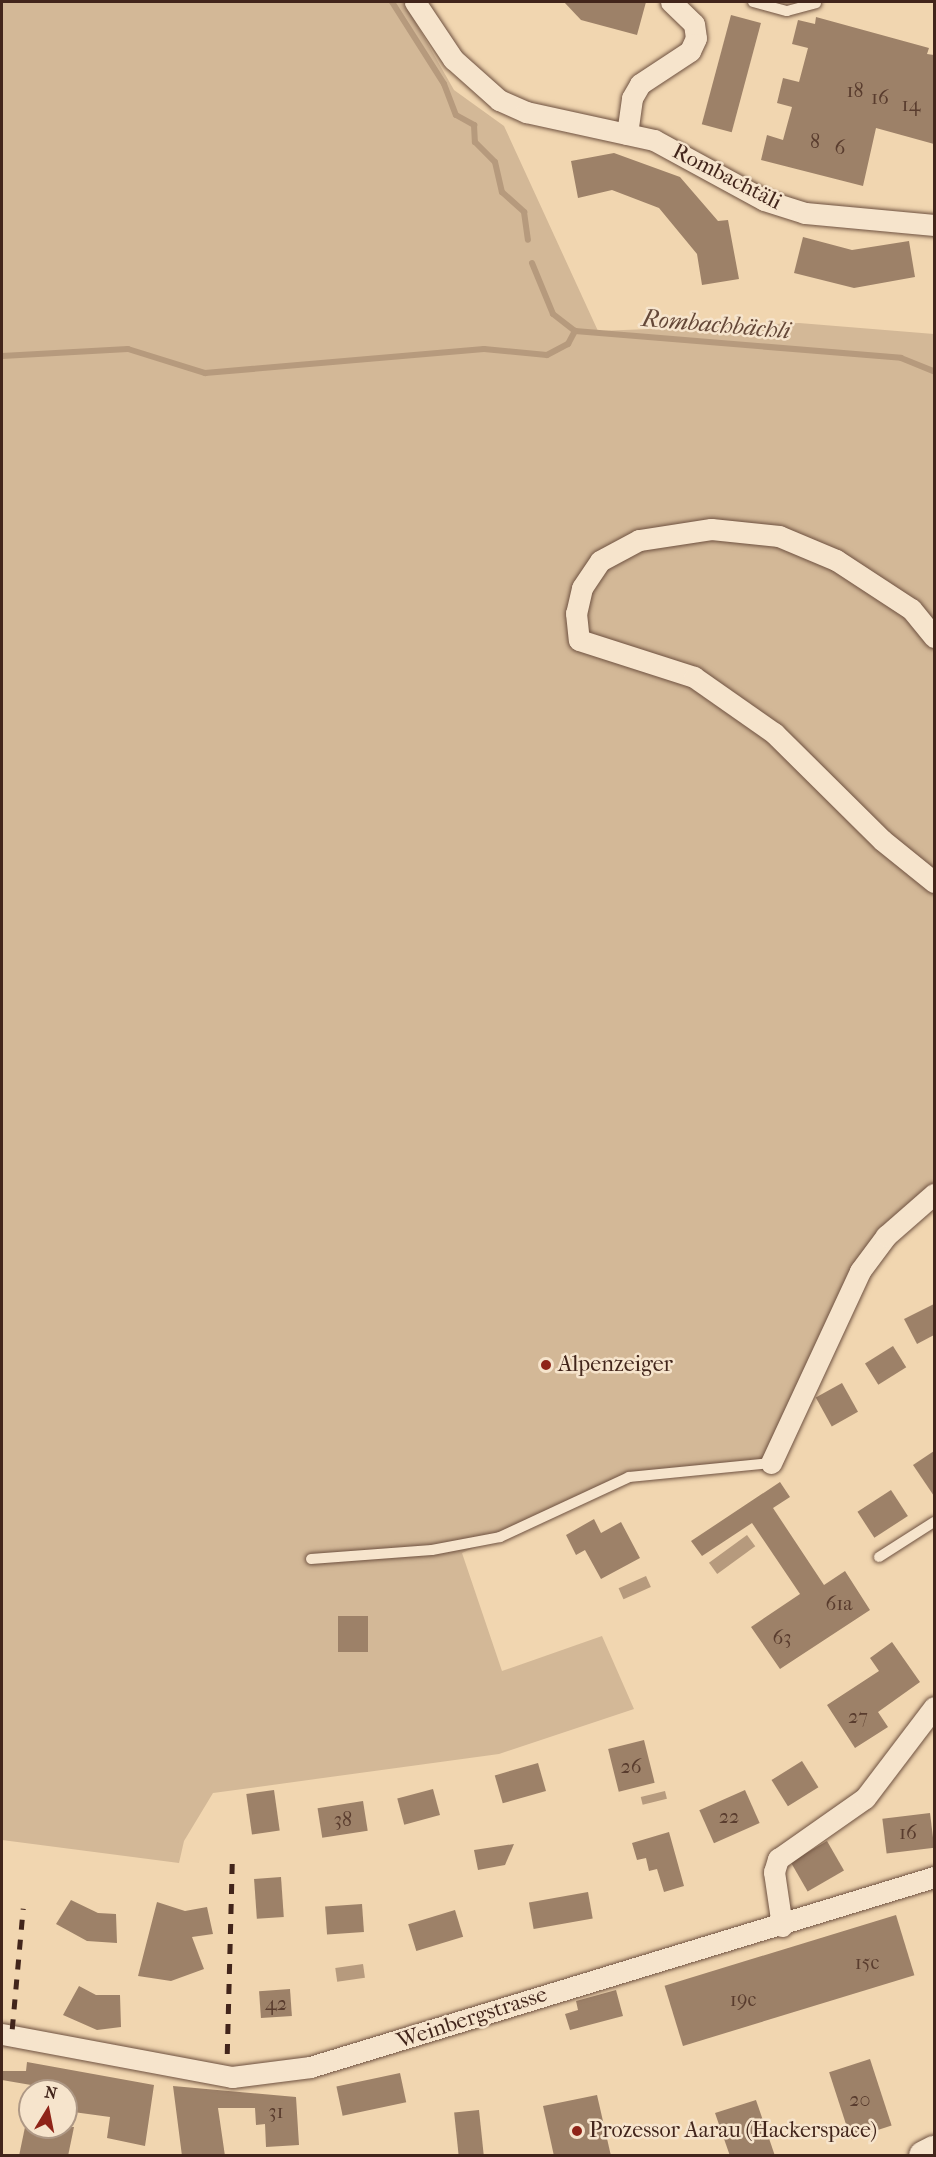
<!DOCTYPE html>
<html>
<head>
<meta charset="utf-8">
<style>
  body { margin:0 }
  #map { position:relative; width:936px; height:2157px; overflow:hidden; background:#f1d6b0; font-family:"IM FELL French Canon",serif }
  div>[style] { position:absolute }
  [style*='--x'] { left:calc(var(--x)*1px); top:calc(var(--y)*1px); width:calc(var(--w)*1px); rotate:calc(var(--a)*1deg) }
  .green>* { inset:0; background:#d3b897 }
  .water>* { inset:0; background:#b69a7d; transform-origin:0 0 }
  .stream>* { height:6px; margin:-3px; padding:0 3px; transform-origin:3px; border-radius:3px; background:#b69a7d }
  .building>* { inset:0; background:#9d8168; transform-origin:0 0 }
  .roads { filter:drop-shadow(0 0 2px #6e5140) drop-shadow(0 0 2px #6e5140) }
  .service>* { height:10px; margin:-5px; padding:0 5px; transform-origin:5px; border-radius:5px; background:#f6e4cc }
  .minor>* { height:21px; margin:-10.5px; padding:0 10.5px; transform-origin:10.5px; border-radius:10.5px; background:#f6e4cc }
  .secondary>* { height:30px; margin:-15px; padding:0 15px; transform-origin:15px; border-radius:15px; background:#f6e4cc }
  .rail>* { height:4.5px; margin-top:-2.25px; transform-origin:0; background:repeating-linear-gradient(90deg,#42251b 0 10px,transparent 0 20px) }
  .dots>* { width:16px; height:16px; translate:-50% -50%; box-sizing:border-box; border:3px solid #f6e4cc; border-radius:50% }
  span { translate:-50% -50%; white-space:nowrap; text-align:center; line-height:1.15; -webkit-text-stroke:5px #f6e4cc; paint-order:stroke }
  .number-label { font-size:20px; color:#593c2e }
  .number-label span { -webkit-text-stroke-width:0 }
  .street-label { font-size:22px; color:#42251b }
  .poi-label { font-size:22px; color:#42251b }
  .left { translate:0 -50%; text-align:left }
  .water-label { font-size:24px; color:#654838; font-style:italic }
  .frame { position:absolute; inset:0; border:3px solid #42251b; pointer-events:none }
  .north { position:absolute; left:18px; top:2079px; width:60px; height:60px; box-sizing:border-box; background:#f6e4cc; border:2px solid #ae9885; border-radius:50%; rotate:10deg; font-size:16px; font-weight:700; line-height:24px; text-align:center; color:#42251b }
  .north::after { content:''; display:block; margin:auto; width:21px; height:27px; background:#8f2418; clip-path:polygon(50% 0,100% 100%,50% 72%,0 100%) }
</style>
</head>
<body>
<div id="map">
  <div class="green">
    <i style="clip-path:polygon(2px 2px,404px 2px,454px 90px,504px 126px,598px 331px,799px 323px,934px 334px,934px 1204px,886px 1236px,771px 1463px,629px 1477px,462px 1553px,502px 1671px,602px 1636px,634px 1709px,499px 1754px,213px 1793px,184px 1841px,179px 1863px,2px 1840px)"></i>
  </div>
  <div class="water">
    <i style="left:747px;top:1535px;width:14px;height:47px;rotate:54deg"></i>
    <i style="left:646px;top:1576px;width:12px;height:30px;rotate:66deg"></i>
    <i style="left:665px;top:1791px;width:8px;height:25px;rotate:76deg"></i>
    <i style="left:363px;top:1964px;width:14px;height:28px;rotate:82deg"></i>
  </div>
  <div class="stream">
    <i style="--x:392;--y:2;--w:97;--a:57.6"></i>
    <i style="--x:444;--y:84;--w:33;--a:69"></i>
    <i style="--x:456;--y:115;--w:21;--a:29"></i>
    <i style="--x:474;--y:125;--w:17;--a:87"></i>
    <i style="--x:475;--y:142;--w:28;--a:45"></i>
    <i style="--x:495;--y:162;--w:31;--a:77"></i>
    <i style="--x:502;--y:192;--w:30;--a:42"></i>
    <i style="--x:524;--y:212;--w:28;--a:82"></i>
    <i style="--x:532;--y:263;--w:55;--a:67.6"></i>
    <i style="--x:553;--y:314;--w:28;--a:38"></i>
    <i style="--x:575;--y:331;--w:327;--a:4.7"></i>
    <i style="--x:901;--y:358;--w:35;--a:22"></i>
    <i style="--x:2;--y:356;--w:126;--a:-3.2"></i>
    <i style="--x:128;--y:349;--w:81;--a:17.3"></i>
    <i style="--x:205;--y:373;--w:280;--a:-4.9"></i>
    <i style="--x:484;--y:349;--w:63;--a:5.4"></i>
    <i style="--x:547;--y:355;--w:24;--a:-28"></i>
    <i style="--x:568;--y:344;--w:15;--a:-62"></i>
  </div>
  <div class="building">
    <i style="clip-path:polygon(564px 2px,646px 2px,637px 35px,581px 20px)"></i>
    <i style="left:731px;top:15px;width:31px;height:113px;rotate:15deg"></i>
    <i style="clip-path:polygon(816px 17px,929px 48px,927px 54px,934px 55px,934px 144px,876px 128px,863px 186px,761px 160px,767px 135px,783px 140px,792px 107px,777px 103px,783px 78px,799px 82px,808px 48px,792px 44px,798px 20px,815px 24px)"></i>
    <i style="clip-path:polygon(614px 153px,680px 177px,718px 221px,728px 220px,739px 279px,702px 285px,697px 254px,659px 208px,612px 190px,578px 198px,571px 161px)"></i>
    <i style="clip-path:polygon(803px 237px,852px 250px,909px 241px,915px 277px,854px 288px,794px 273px)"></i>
    <i style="clip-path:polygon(934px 1304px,934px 1335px,917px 1344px,904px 1319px)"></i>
    <i style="left:893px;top:1346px;width:25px;height:33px;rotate:58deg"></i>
    <i style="left:842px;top:1383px;width:33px;height:30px;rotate:61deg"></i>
    <i style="clip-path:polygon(934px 1451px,934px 1496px,913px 1465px)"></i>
    <i style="clip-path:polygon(780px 1482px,790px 1497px,773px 1508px,824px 1585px,845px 1571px,870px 1610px,780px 1669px,751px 1627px,800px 1594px,752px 1523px,702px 1556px,691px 1541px)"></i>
    <i style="left:891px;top:1490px;width:31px;height:40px;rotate:57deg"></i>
    <i style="clip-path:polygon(594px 1519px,601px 1533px,621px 1522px,640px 1558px,601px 1579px,585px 1550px,576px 1555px,566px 1535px)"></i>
    <i style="left:338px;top:1616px;width:30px;height:36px"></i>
    <i style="clip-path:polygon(892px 1642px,920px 1682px,878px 1712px,888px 1727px,855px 1748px,827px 1705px,879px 1671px,870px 1658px)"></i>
    <i style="left:644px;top:1740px;width:44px;height:37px;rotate:76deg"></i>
    <i style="left:802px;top:1761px;width:31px;height:36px;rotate:58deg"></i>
    <i style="left:538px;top:1763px;width:29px;height:45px;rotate:74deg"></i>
    <i style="left:433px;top:1789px;width:27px;height:37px;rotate:75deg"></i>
    <i style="left:274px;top:1790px;width:41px;height:28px;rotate:82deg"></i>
    <i style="left:745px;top:1790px;width:36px;height:50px;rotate:66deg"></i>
    <i style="left:363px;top:1801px;width:30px;height:46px;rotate:81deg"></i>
    <i style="left:930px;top:1813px;width:35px;height:48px;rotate:83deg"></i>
    <i style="clip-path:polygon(669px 1832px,684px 1886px,664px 1892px,657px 1869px,649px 1871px,646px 1858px,637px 1860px,632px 1843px)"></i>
    <i style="left:827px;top:1841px;width:34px;height:42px;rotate:60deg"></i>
    <i style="clip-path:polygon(514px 1844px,505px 1865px,478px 1870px,474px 1850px)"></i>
    <i style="left:281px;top:1877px;width:40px;height:27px;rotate:86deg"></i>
    <i style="left:588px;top:1892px;width:27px;height:60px;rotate:80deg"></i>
    <i style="clip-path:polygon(71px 1900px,98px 1913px,116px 1914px,117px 1943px,87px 1941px,56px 1924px)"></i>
    <i style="clip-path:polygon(157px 1902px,185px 1911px,207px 1907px,213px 1934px,192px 1937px,204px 1969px,171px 1981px,138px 1976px)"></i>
    <i style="left:362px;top:1904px;width:28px;height:37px;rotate:86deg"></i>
    <i style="left:455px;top:1910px;width:28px;height:49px;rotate:73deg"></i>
    <i style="left:896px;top:1915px;width:63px;height:242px;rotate:73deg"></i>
    <i style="clip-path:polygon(79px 1986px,96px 1995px,120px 1995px,121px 2027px,97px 2030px,63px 2015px)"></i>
    <i style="left:290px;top:1989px;width:27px;height:31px;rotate:86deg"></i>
    <i style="clip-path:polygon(616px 1990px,623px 2016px,570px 2030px,565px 2014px,578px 2010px,576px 2001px)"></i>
    <i style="left:870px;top:2059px;width:70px;height:43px;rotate:72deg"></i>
    <i style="clip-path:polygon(27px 2062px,154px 2085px,145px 2146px,107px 2138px,110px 2117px,66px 2111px,66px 2091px,2px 2080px,2px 2071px,26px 2071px)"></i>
    <i style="left:400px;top:2073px;width:30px;height:65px;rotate:78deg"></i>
    <i style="clip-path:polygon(173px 2086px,296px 2097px,299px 2145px,266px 2147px,265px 2124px,256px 2125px,255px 2108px,218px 2108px,225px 2156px,182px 2156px)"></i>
    <i style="clip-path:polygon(597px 2095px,611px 2156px,554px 2156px,543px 2106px)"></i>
    <i style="clip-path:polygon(756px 2100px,775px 2156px,730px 2156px,715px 2113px)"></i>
    <i style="left:479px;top:2110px;width:46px;height:25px;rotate:84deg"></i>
    <i style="clip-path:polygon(25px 2127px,74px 2127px,68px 2156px,19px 2156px)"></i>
  </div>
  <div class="roads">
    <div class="service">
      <i style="--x:753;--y:2;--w:35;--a:15"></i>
      <i style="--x:787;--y:11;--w:30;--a:-15"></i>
      <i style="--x:879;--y:1557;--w:65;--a:-32.5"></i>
      <i style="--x:311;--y:1559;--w:121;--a:-4.3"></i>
      <i style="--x:432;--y:1550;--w:69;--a:-10.8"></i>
      <i style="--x:500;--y:1537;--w:142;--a:-24.9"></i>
      <i style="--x:629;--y:1477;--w:143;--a:-5.6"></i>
    </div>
    <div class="minor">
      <i style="--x:415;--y:2;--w:69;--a:56.3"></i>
      <i style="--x:453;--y:59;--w:62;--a:41.7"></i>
      <i style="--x:499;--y:100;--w:30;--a:24"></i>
      <i style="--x:526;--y:112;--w:131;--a:12.3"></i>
      <i style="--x:654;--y:140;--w:125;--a:28.6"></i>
      <i style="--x:764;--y:200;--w:43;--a:17.6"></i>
      <i style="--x:805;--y:213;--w:130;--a:5.3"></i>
      <i style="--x:627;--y:134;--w:36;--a:-82"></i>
      <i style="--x:632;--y:98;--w:16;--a:-60"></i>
      <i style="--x:640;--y:84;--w:60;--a:-33.4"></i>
      <i style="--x:690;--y:51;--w:14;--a:-65"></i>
      <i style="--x:696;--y:38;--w:14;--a:-98"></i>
      <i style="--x:694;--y:24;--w:32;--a:-136"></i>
      <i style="--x:934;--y:637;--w:36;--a:-129"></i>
      <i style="--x:911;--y:609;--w:90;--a:-146.8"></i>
      <i style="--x:836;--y:560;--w:62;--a:-157.2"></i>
      <i style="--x:779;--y:536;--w:68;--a:-174.1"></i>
      <i style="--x:711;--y:529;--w:73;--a:171.3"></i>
      <i style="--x:639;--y:540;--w:44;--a:151.7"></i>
      <i style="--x:600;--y:561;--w:32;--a:124"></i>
      <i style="--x:582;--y:588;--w:26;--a:103"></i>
      <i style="--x:576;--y:613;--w:27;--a:84"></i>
      <i style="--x:579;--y:640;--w:121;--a:17.8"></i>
      <i style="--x:694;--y:677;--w:98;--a:35"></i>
      <i style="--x:774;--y:733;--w:152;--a:44.7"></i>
      <i style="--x:882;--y:840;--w:67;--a:38.9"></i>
      <i style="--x:771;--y:1463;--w:212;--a:-65.1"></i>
      <i style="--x:860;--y:1271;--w:44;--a:-53.4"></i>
      <i style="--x:886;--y:1236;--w:64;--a:-41.2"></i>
      <i style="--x:782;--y:1926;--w:55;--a:-98.4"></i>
      <i style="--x:774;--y:1872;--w:14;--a:-73"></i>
      <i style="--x:778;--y:1859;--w:106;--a:-35"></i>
      <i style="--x:865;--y:1798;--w:114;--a:-52.8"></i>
      <i style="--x:2;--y:2034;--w:234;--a:10.6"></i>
      <i style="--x:232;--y:2077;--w:79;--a:-7.3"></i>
      <i style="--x:310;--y:2067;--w:652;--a:-16.93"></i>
    </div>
    <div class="secondary">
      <i style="--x:924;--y:2156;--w:11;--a:-27"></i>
    </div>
  </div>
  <div class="rail">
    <i style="--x:12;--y:2029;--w:121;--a:-84.8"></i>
    <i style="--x:227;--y:2054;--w:197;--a:-88.5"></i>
  </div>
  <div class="dots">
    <i style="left:546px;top:1365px;background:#8f2418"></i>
    <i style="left:577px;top:2131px;background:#8f2418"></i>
  </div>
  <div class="number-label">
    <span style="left:855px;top:90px">18</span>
    <span style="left:880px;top:97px">16</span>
    <span style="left:911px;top:104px">14</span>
    <span style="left:815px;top:141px">8</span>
    <span style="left:840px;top:147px">6</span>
    <span style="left:839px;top:1603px">61a</span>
    <span style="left:782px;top:1637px">63</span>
    <span style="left:858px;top:1716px">27</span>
    <span style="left:631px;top:1766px">26</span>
    <span style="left:729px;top:1816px">22</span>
    <span style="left:343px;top:1819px">38</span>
    <span style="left:908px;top:1832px">16</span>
    <span style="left:867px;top:1962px">15c</span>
    <span style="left:743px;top:1999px">19c</span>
    <span style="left:276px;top:2003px">42</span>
    <span style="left:860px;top:2099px">20</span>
    <span style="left:276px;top:2111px">31</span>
  </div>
  <div class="street-label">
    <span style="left:727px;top:177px;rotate:27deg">Rombachtäli</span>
    <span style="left:472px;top:2018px;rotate:-18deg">Weinbergstrasse</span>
  </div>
  <div class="poi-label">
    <span class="left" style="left:558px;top:1365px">Alpenzeiger</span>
    <span class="left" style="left:589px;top:2131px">Prozessor Aarau (Hackerspace)</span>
  </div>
  <div class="water-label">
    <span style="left:716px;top:325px;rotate:5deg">Rombachbächli</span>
  </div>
  <div class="frame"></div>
  <div class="north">N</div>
</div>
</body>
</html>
